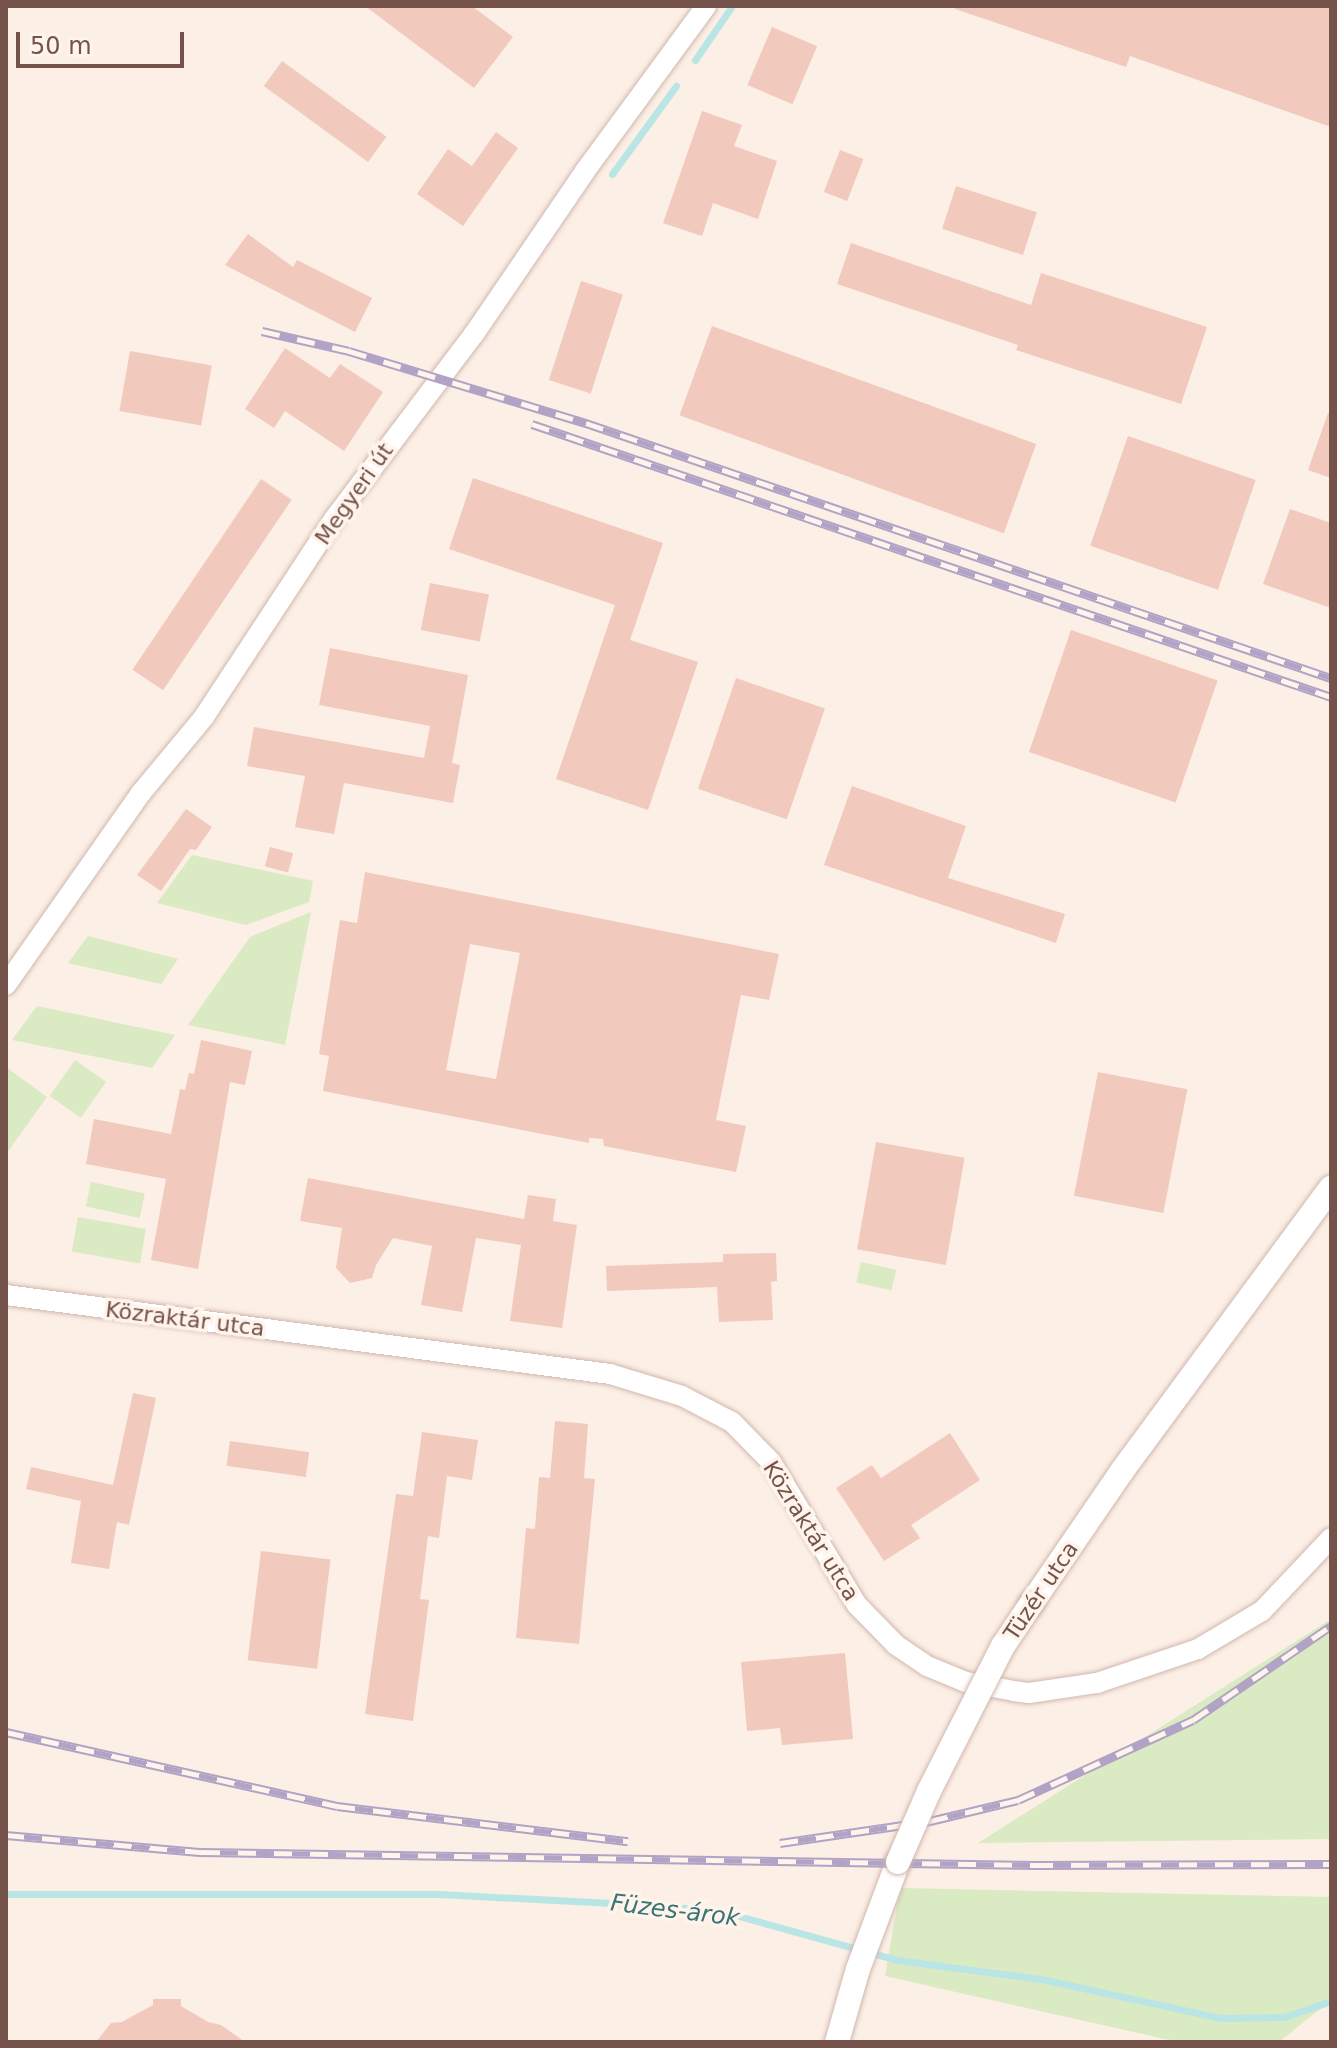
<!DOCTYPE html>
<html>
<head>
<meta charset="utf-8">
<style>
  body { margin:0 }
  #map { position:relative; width:1337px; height:2048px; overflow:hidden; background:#fcefe5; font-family:"DejaVu Sans",sans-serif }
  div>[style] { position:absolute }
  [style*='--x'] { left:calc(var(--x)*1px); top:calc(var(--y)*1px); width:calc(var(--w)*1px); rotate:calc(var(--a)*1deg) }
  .green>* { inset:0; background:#daeac3; transform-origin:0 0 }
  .stream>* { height:7px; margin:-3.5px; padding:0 3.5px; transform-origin:3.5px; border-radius:3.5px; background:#b9e6e5 }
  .building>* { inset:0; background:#f2c9bd; transform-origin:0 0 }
  .roads { filter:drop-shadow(0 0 2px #d0b7ae) drop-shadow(0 0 2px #d0b7ae) }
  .minor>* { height:20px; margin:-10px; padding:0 10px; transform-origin:10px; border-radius:10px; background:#fff }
  .tertiary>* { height:24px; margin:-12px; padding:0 12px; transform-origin:12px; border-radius:12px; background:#fff }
  .rail>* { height:9px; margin-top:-4.5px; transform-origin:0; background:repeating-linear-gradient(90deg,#fff4eb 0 18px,#b0a3c6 0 36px); box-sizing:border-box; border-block:2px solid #b0a3c6 }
  .bridges { filter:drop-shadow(0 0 2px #d0b7ae) drop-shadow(0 0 2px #d0b7ae) }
  .tertiary-bridge>* { height:24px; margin:-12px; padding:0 12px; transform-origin:12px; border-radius:12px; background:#fff }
  span { translate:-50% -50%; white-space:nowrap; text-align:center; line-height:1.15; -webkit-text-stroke:7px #fff4eb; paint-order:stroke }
  .street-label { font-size:22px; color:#75524a }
  .water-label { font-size:24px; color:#3a7474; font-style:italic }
  .frame { position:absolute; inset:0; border:8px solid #75524a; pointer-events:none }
  .scale { position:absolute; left:16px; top:32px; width:168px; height:36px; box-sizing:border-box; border:4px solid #75524a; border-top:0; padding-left:10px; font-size:24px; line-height:28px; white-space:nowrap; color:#75524a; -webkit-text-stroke:6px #fff4eb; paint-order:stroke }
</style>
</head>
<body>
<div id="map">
  <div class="green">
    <i style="clip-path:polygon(192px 855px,313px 881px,309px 902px,246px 925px,157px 903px)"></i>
    <i style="clip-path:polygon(311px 912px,285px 1045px,188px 1025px,250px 937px)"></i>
    <i style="clip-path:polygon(88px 936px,178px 959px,161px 984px,68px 963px)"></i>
    <i style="clip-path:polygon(37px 1006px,175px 1035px,152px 1068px,12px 1040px)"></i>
    <i style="left:75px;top:1060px;width:38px;height:44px;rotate:35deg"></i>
    <i style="clip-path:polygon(6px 1067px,47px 1097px,6px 1154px)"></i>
    <i style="left:91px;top:1182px;width:55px;height:25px;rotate:12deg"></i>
    <i style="left:78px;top:1217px;width:69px;height:35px;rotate:10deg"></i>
    <i style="left:861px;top:1262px;width:36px;height:21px;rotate:13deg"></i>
    <i style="clip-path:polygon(1331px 1619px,1331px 1839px,978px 1843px)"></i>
    <i style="clip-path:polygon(900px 1888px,1331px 1897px,1331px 2000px,1279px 2042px,1178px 2042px,885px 1976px)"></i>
  </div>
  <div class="stream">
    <i style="--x:695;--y:60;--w:65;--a:-55.6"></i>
    <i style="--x:612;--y:174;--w:109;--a:-54"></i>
    <i style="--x:6;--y:1894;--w:433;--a:0"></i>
    <i style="--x:439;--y:1894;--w:229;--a:3"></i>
    <i style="--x:668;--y:1906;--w:60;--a:6.7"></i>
    <i style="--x:728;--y:1913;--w:175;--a:15.5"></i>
    <i style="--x:897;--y:1960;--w:150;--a:7.6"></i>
    <i style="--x:1046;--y:1980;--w:179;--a:12.3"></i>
    <i style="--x:1221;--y:2018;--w:63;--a:-0.9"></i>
    <i style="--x:1284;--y:2017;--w:50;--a:-18.8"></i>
  </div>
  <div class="building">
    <i style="clip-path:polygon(365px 6px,472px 6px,513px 37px,474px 88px)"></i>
    <i style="clip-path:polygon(956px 6px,1331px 6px,1331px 127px,1130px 56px,1126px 67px,955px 9px)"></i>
    <i style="left:772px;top:27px;width:49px;height:63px;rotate:23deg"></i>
    <i style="left:282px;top:61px;width:129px;height:31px;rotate:36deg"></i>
    <i style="clip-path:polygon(702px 111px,742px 125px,734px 146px,777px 161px,758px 219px,713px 203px,702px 236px,663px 223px)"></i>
    <i style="clip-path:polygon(496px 132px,518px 148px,463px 226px,417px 194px,448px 149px,472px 166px)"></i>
    <i style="left:840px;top:150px;width:25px;height:45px;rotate:21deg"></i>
    <i style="left:956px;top:186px;width:85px;height:45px;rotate:18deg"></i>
    <i style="clip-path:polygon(248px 234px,293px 267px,297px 260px,372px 298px,355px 332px,225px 265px)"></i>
    <i style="clip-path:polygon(851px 243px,1031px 305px,1041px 273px,1207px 327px,1181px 404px,1016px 350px,1018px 345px,837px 284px)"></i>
    <i style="left:581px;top:281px;width:44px;height:104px;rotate:18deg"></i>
    <i style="left:712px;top:326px;width:345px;height:95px;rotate:20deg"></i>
    <i style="clip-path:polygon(285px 348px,330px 378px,340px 364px,383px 392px,344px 451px,285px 411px,274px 428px,245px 409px)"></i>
    <i style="left:130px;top:351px;width:83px;height:61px;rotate:10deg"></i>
    <i style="clip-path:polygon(1328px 413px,1331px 413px,1331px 478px,1308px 470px)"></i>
    <i style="left:1128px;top:436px;width:135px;height:116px;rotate:19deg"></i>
    <i style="clip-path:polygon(473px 478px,663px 543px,630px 640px,698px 662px,648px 810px,556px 779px,615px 605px,449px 549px)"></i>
    <i style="left:261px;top:479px;width:37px;height:230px;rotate:34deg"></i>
    <i style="clip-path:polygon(1290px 509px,1331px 523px,1331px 608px,1263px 584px)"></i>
    <i style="left:430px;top:583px;width:60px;height:48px;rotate:11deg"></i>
    <i style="left:1071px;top:630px;width:155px;height:129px;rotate:19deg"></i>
    <i style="clip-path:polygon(330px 648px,468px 675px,452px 763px,460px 765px,453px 803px,344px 783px,334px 834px,295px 827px,305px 776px,247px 766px,254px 727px,424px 758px,430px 726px,319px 705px)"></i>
    <i style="left:736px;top:678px;width:94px;height:117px;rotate:19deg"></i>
    <i style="clip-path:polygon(852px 786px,966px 826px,948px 878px,1065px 914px,1056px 943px,824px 865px)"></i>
    <i style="clip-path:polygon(186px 809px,212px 827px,196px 850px,190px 849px,161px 891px,137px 875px)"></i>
    <i style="left:270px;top:847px;width:24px;height:20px;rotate:15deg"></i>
    <i style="clip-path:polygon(evenodd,365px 872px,779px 954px,769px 1000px,741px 995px,716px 1120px,746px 1126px,736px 1172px,604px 1146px,603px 1139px,589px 1138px,589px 1143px,323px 1091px,329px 1056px,319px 1054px,340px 920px,357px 923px,365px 872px,470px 944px,520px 953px,496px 1079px,446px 1070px,470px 944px)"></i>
    <i style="clip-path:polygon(201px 1040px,252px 1051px,245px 1085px,230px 1082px,198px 1269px,151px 1260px,166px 1179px,86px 1164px,94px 1119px,171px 1134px,180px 1089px,185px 1090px,189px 1073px,194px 1074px)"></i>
    <i style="left:1098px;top:1072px;width:91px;height:126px;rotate:11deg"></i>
    <i style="left:876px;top:1142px;width:90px;height:109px;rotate:10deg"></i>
    <i style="clip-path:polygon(308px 1178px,524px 1219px,528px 1195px,556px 1199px,553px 1221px,577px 1225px,562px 1328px,510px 1321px,521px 1245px,476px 1238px,462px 1312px,421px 1305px,432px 1246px,393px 1238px,376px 1265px,372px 1278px,350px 1283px,336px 1268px,342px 1228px,300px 1221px)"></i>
    <i style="clip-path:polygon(776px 1253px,777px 1281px,771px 1282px,773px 1320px,719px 1322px,717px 1287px,607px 1291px,606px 1266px,723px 1262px,723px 1254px)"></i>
    <i style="clip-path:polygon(133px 1393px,156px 1398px,129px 1525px,117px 1522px,109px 1569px,71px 1563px,81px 1501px,26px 1489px,31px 1467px,113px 1485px)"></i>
    <i style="clip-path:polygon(555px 1421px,588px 1424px,584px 1478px,595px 1479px,579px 1644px,516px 1638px,526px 1528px,535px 1529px,539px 1477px,550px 1478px)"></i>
    <i style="clip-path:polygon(422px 1432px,478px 1440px,472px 1480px,447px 1476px,439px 1538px,428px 1536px,420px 1599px,429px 1600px,413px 1721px,365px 1714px,396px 1494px,413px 1496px)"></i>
    <i style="clip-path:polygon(950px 1433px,980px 1480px,911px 1525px,920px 1538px,884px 1561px,836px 1488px,872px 1465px,881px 1478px)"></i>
    <i style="left:230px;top:1441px;width:80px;height:25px;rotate:8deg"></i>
    <i style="left:261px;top:1551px;width:70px;height:110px;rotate:7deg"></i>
    <i style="clip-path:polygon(845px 1653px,853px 1739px,782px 1745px,780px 1728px,747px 1731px,741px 1662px)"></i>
    <i style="clip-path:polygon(153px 1999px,181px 1999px,181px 2006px,208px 2022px,221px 2025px,245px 2042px,96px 2042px,111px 2023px,122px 2022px,153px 2005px)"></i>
  </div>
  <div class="roads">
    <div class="minor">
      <i style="--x:6;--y:985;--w:235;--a:-54.9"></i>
      <i style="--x:141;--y:793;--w:99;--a:-50.3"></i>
      <i style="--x:204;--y:717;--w:237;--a:-56.7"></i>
      <i style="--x:334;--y:519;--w:232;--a:-52.9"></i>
      <i style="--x:474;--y:334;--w:197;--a:-55.7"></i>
      <i style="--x:585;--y:171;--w:205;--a:-53.7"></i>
      <i style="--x:6;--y:1295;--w:609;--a:7.45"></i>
      <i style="--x:610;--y:1374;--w:75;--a:17"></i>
      <i style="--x:682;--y:1396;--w:56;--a:27.5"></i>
      <i style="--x:732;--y:1422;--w:56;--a:45.7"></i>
      <i style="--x:771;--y:1462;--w:167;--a:59"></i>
      <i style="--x:857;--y:1605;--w:56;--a:45.7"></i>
      <i style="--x:896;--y:1645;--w:37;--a:34"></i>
      <i style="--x:927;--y:1666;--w:42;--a:22.3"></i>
      <i style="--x:966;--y:1682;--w:49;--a:10.6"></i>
      <i style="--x:1014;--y:1691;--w:15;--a:8"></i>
      <i style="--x:1029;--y:1693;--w:69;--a:-8.4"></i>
      <i style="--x:1097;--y:1683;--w:107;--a:-18.6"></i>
      <i style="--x:1198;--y:1649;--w:74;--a:-30.7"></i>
      <i style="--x:1262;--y:1611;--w:100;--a:-46.6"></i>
    </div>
    <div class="tertiary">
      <i style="--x:1031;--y:1604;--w:161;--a:-55.6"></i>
      <i style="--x:1122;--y:1471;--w:352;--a:-53.6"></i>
      <i style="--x:837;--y:2042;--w:76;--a:-74"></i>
      <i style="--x:858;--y:1969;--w:114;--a:-69.5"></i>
    </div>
  </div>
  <div class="rail">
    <i style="--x:262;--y:331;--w:89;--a:12.9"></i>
    <i style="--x:349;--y:351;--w:248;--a:16.9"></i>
    <i style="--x:586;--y:423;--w:787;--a:18.9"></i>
    <i style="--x:532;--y:424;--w:844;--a:18.86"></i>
    <i style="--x:6;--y:1732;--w:339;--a:12.6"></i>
    <i style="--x:337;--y:1806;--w:293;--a:6.9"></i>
    <i style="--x:6;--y:1835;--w:197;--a:5"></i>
    <i style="--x:202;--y:1852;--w:833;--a:0.89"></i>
    <i style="--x:1035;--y:1865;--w:296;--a:-0.2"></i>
    <i style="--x:780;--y:1843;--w:152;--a:-8.3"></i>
    <i style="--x:930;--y:1821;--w:90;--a:-13.4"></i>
    <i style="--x:1018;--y:1800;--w:192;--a:-24.6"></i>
    <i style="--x:1193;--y:1720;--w:167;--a:-34.3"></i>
  </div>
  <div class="bridges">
    <div class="tertiary-bridge">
      <i style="--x:898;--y:1862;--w:77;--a:-66.4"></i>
      <i style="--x:929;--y:1791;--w:163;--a:-63"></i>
      <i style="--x:1003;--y:1646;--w:50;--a:-56.3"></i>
    </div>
  </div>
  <div class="street-label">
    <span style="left:354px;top:494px;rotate:-55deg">Megyeri út</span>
    <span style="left:185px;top:1319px;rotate:7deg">Közraktár utca</span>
    <span style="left:811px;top:1531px;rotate:58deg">Közraktár utca</span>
    <span style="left:1041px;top:1591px;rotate:-56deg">Tüzér utca</span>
  </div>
  <div class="water-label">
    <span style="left:675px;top:1911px;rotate:7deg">Füzes-árok</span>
  </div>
  <div class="frame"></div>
  <div class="scale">50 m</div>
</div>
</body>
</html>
